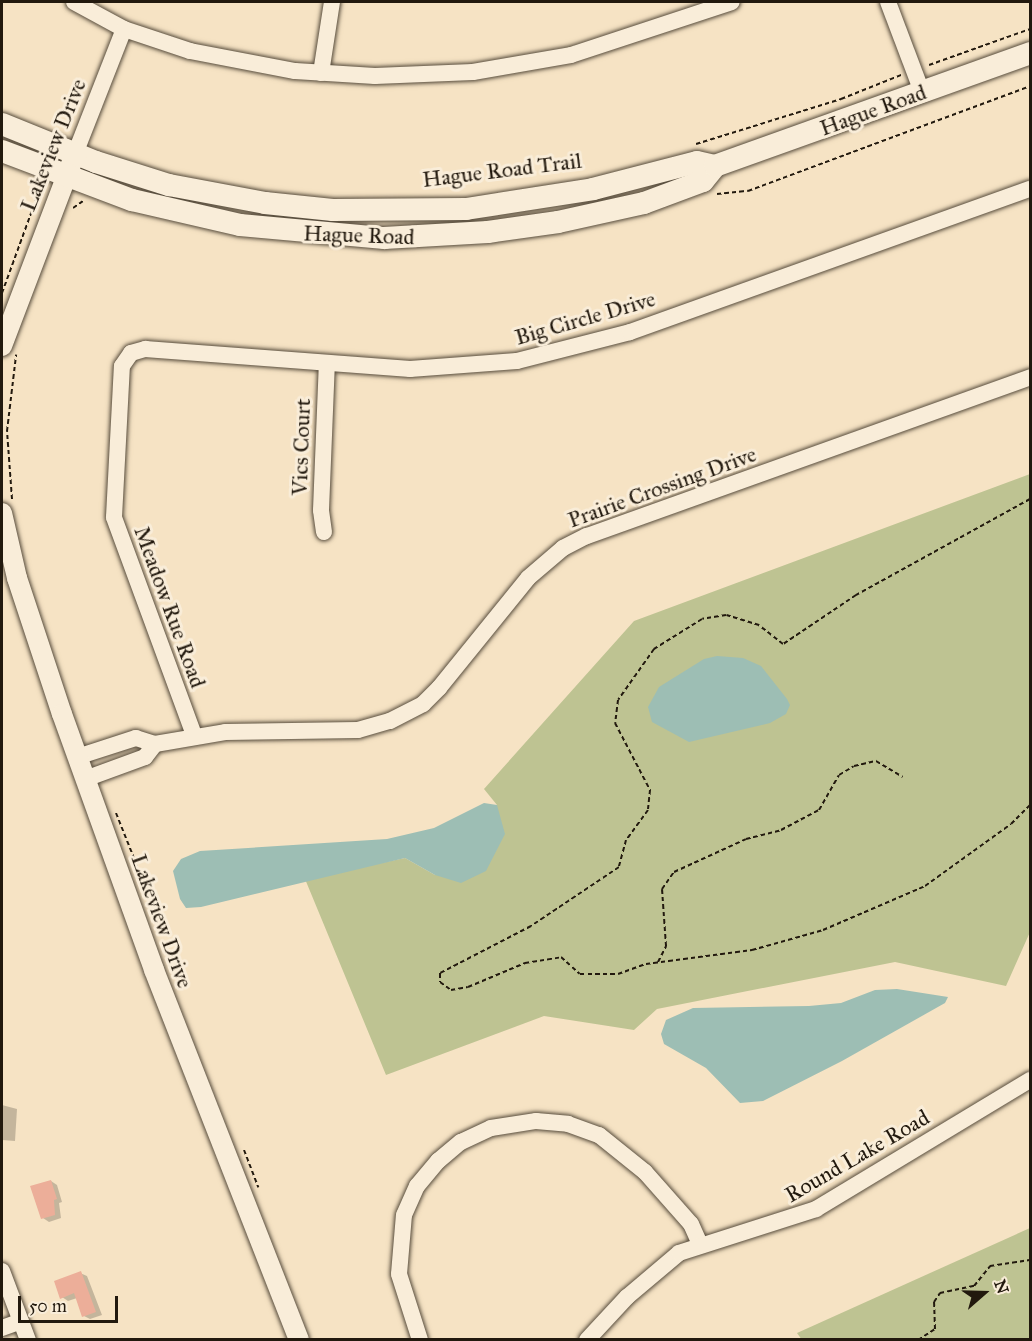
<!DOCTYPE html>
<html>
<head>
<meta charset="utf-8">
<style>
  body { margin:0 }
  #map { position:relative; width:1032px; height:1341px; overflow:hidden; background:#f6e3c4; font-family:"IM FELL Great Primer",serif }
  div>[style] { position:absolute }
  [style*='--x'] { left:calc(var(--x)*1px); top:calc(var(--y)*1px); width:calc(var(--w)*1px); rotate:calc(var(--a)*1deg) }
  .green>* { inset:0; background:#bec392 }
  .water>* { inset:0; background:#9dbeb4 }
  .shadow>* { inset:0; background:#0003 }
  .building>* { inset:0; background:#ecae99 }
  .path>* { height:2px; margin-top:-1px; transform-origin:0; background:repeating-linear-gradient(90deg,#22190e 0 4.5px,transparent 0 7.5px) }
  .roads { filter:drop-shadow(0 0 2px #574c3c) drop-shadow(0 0 2px #574c3c) }
  .minor>* { height:16px; margin:-8px; padding:0 8px; transform-origin:8px; border-radius:8px; background:#f9edd9 }
  .tertiary>* { height:20px; margin:-10px; padding:0 10px; transform-origin:10px; border-radius:10px; background:#f9edd9 }
  .secondary>* { height:22px; margin:-11px; padding:0 11px; transform-origin:11px; border-radius:11px; background:#f9edd9 }
  span { translate:-50% -50%; white-space:nowrap; text-align:center; line-height:1.15; -webkit-text-stroke:6px #f9edd9; paint-order:stroke }
  .street-label { font-size:22px; color:#22190e }
  .frame { position:absolute; inset:0; border:3px solid #22190e; pointer-events:none }
  .north { position:absolute; left:954px; top:1263px; width:60px; height:60px; -webkit-text-stroke:4px #f9edd9; paint-order:stroke; rotate:70deg; font-size:16px; font-weight:700; line-height:24px; text-align:center; color:#22190e }
  .north::after { content:''; display:block; margin:auto; width:21px; height:27px; background:#22190e; clip-path:polygon(50% 0,100% 100%,50% 72%,0 100%) }
  .scale { position:absolute; left:18px; top:1296px; width:100px; height:27px; box-sizing:border-box; border:3px solid #22190e; border-top:0; padding-left:8px; font-size:18px; line-height:21px; white-space:nowrap; color:#22190e; -webkit-text-stroke:4px #f9edd9; paint-order:stroke }
</style>
</head>
<body>
<div id="map">
  <div class="green">
    <i style="clip-path:polygon(1030px 474px,1030px 932px,1006px 986px,895px 962px,657px 1009px,634px 1030px,544px 1016px,386px 1075px,305px 879px,405px 858px,435px 875px,497px 805px,484px 789px,634px 621px)"></i>
    <i style="clip-path:polygon(1030px 1228px,1030px 1339px,802px 1340px,797px 1333px)"></i>
  </div>
  <div class="water">
    <i style="clip-path:polygon(717px 656px,743px 658px,761px 666px,787px 699px,790px 705px,786px 714px,770px 723px,689px 742px,652px 722px,648px 707px,659px 687px,704px 659px)"></i>
    <i style="clip-path:polygon(484px 803px,497px 805px,505px 834px,486px 871px,461px 883px,435px 875px,405px 858px,201px 907px,186px 908px,180px 899px,173px 871px,181px 859px,200px 851px,387px 839px,434px 828px)"></i>
    <i style="clip-path:polygon(897px 989px,948px 997px,945px 1003px,842px 1061px,763px 1101px,740px 1103px,706px 1068px,664px 1044px,661px 1034px,666px 1020px,693px 1008px,809px 1006px,841px 1003px,875px 990px)"></i>
  </div>
  <div class="shadow">
    <i style="clip-path:polygon(2px 1105px,17px 1109px,15px 1141px,2px 1140px)"></i>
    <i style="clip-path:polygon(51px 1181px,57px 1185px,62px 1202px,59px 1203px,61px 1218px,49px 1222px,43px 1218px)"></i>
    <i style="clip-path:polygon(80px 1273px,87px 1276px,102px 1315px,90px 1319px,84px 1316px,77px 1298px,68px 1301px,62px 1297px)"></i>
  </div>
  <div class="building">
    <i style="clip-path:polygon(51px 1180px,57px 1199px,54px 1200px,55px 1215px,41px 1219px,30px 1186px)"></i>
    <i style="clip-path:polygon(81px 1271px,96px 1312px,82px 1317px,74px 1293px,60px 1299px,54px 1281px)"></i>
  </div>
  <div class="path">
    <i style="--x:929;--y:65;--w:107;--a:-19.6"></i>
    <i style="--x:696;--y:144;--w:152;--a:-17.2"></i>
    <i style="--x:841;--y:99;--w:65;--a:-21.8"></i>
    <i style="--x:717;--y:194;--w:31;--a:-6"></i>
    <i style="--x:748;--y:191;--w:301;--a:-20.4"></i>
    <i style="--x:73;--y:208;--w:12;--a:-35"></i>
    <i style="--x:2;--y:293;--w:114;--a:-70"></i>
    <i style="--x:41;--y:186;--w:3;--a:18"></i>
    <i style="--x:12;--y:499;--w:68;--a:-94.2"></i>
    <i style="--x:7;--y:431;--w:77;--a:-83.2"></i>
    <i style="--x:1030;--y:499;--w:199;--a:151.1"></i>
    <i style="--x:856;--y:595;--w:88;--a:146.1"></i>
    <i style="--x:783;--y:644;--w:31;--a:-142"></i>
    <i style="--x:759;--y:625;--w:34;--a:-163"></i>
    <i style="--x:726;--y:615;--w:24;--a:171"></i>
    <i style="--x:702;--y:619;--w:57;--a:148"></i>
    <i style="--x:654;--y:649;--w:62;--a:125.2"></i>
    <i style="--x:618;--y:700;--w:23;--a:97"></i>
    <i style="--x:615;--y:723;--w:76;--a:62.4"></i>
    <i style="--x:650;--y:790;--w:20;--a:96"></i>
    <i style="--x:648;--y:810;--w:37;--a:126"></i>
    <i style="--x:626;--y:840;--w:28;--a:105"></i>
    <i style="--x:619;--y:867;--w:106;--a:146.2"></i>
    <i style="--x:531;--y:926;--w:102;--a:152.7"></i>
    <i style="--x:440;--y:973;--w:9;--a:90"></i>
    <i style="--x:440;--y:982;--w:14;--a:36"></i>
    <i style="--x:451;--y:990;--w:17;--a:-10"></i>
    <i style="--x:468;--y:987;--w:62;--a:-22.8"></i>
    <i style="--x:525;--y:963;--w:36;--a:-9"></i>
    <i style="--x:561;--y:957;--w:25;--a:42"></i>
    <i style="--x:580;--y:974;--w:38;--a:0"></i>
    <i style="--x:618;--y:974;--w:30;--a:-20"></i>
    <i style="--x:646;--y:964;--w:107;--a:-7.5"></i>
    <i style="--x:752;--y:950;--w:74;--a:-15.7"></i>
    <i style="--x:823;--y:930;--w:111;--a:-23.3"></i>
    <i style="--x:925;--y:886;--w:106;--a:-35.8"></i>
    <i style="--x:1011;--y:824;--w:27;--a:-45"></i>
    <i style="--x:116;--y:813;--w:111;--a:68.3"></i>
    <i style="--x:157;--y:916;--w:15;--a:82"></i>
    <i style="--x:658;--y:962;--w:18;--a:-63"></i>
    <i style="--x:666;--y:946;--w:57;--a:-94"></i>
    <i style="--x:662;--y:889;--w:21;--a:-55"></i>
    <i style="--x:674;--y:872;--w:79;--a:-24.6"></i>
    <i style="--x:746;--y:839;--w:36;--a:-14"></i>
    <i style="--x:781;--y:830;--w:43;--a:-27.8"></i>
    <i style="--x:819;--y:810;--w:40;--a:-60.3"></i>
    <i style="--x:839;--y:775;--w:17;--a:-31"></i>
    <i style="--x:854;--y:766;--w:23;--a:-13"></i>
    <i style="--x:876;--y:761;--w:31;--a:31"></i>
    <i style="--x:244;--y:1150;--w:40;--a:69"></i>
    <i style="--x:918;--y:1340;--w:20;--a:-33"></i>
    <i style="--x:935;--y:1329;--w:27;--a:-92"></i>
    <i style="--x:934;--y:1302;--w:11;--a:-56"></i>
    <i style="--x:940;--y:1293;--w:35;--a:-12"></i>
    <i style="--x:974;--y:1286;--w:26;--a:-51"></i>
    <i style="--x:990;--y:1266;--w:40;--a:-8.5"></i>
  </div>
  <div class="roads">
    <div class="minor">
      <i style="--x:74;--y:2;--w:57;--a:28.4"></i>
      <i style="--x:124;--y:29;--w:70;--a:18.4"></i>
      <i style="--x:190;--y:51;--w:107;--a:10.8"></i>
      <i style="--x:295;--y:71;--w:80;--a:3.6"></i>
      <i style="--x:375;--y:76;--w:98;--a:-2.3"></i>
      <i style="--x:473;--y:72;--w:99;--a:-9.8"></i>
      <i style="--x:571;--y:55;--w:169;--a:-18.2"></i>
      <i style="--x:888;--y:2;--w:96;--a:69.3"></i>
      <i style="--x:321;--y:73;--w:72;--a:-81.2"></i>
      <i style="--x:75;--y:154;--w:134;--a:-68.6"></i>
      <i style="--x:324;--y:532;--w:22;--a:-98"></i>
      <i style="--x:321;--y:510;--w:147;--a:-87.7"></i>
      <i style="--x:194;--y:735;--w:232;--a:-110.2"></i>
      <i style="--x:114;--y:517;--w:151;--a:-87"></i>
      <i style="--x:122;--y:366;--w:16;--a:-55"></i>
      <i style="--x:131;--y:353;--w:15;--a:-16"></i>
      <i style="--x:145;--y:349;--w:266;--a:4.3"></i>
      <i style="--x:410;--y:369;--w:107;--a:-4.3"></i>
      <i style="--x:517;--y:361;--w:117;--a:-14.4"></i>
      <i style="--x:630;--y:332;--w:425;--a:-19.7"></i>
      <i style="--x:77;--y:757;--w:62;--a:-17.9"></i>
      <i style="--x:136;--y:738;--w:20;--a:18"></i>
      <i style="--x:155;--y:744;--w:71;--a:-9.7"></i>
      <i style="--x:225;--y:732;--w:133;--a:-0.9"></i>
      <i style="--x:358;--y:730;--w:33;--a:-16"></i>
      <i style="--x:390;--y:721;--w:37;--a:-27"></i>
      <i style="--x:423;--y:704;--w:23;--a:-45"></i>
      <i style="--x:439;--y:688;--w:141;--a:-51"></i>
      <i style="--x:528;--y:578;--w:46;--a:-40.6"></i>
      <i style="--x:563;--y:548;--w:27;--a:-27"></i>
      <i style="--x:587;--y:536;--w:471;--a:-19.7"></i>
      <i style="--x:85;--y:779;--w:64;--a:-20.1"></i>
      <i style="--x:145;--y:757;--w:16;--a:-52"></i>
      <i style="--x:2;--y:1271;--w:74;--a:69.4"></i>
      <i style="--x:2;--y:1328;--w:20;--a:-20"></i>
      <i style="--x:420;--y:1340;--w:69;--a:-107.7"></i>
      <i style="--x:399;--y:1274;--w:59;--a:-85.2"></i>
      <i style="--x:404;--y:1215;--w:32;--a:-66"></i>
      <i style="--x:417;--y:1186;--w:33;--a:-50"></i>
      <i style="--x:438;--y:1161;--w:30;--a:-40"></i>
      <i style="--x:461;--y:1142;--w:33;--a:-25"></i>
      <i style="--x:491;--y:1128;--w:46;--a:-8.8"></i>
      <i style="--x:536;--y:1121;--w:32;--a:5"></i>
      <i style="--x:568;--y:1124;--w:33;--a:20"></i>
      <i style="--x:599;--y:1135;--w:59;--a:38.8"></i>
      <i style="--x:645;--y:1172;--w:69;--a:48.5"></i>
      <i style="--x:691;--y:1224;--w:22;--a:66"></i>
      <i style="--x:587;--y:1340;--w:59;--a:-47.1"></i>
      <i style="--x:627;--y:1297;--w:68;--a:-40.2"></i>
      <i style="--x:679;--y:1253;--w:144;--a:-17.8"></i>
      <i style="--x:816;--y:1209;--w:250;--a:-31.1"></i>
    </div>
    <div class="tertiary">
      <i style="--x:2;--y:346;--w:197;--a:-69.2"></i>
      <i style="--x:2;--y:513;--w:67;--a:77"></i>
      <i style="--x:17;--y:578;--w:143;--a:71.7"></i>
      <i style="--x:62;--y:714;--w:272;--a:70.2"></i>
      <i style="--x:154;--y:970;--w:397;--a:68.6"></i>
    </div>
    <div class="secondary">
      <i style="--x:2;--y:124;--w:101;--a:22"></i>
      <i style="--x:96;--y:162;--w:77;--a:17.5"></i>
      <i style="--x:169;--y:185;--w:98;--a:10.6"></i>
      <i style="--x:265;--y:203;--w:68;--a:5.9"></i>
      <i style="--x:333;--y:210;--w:133;--a:-0.4"></i>
      <i style="--x:466;--y:209;--w:129;--a:-8.9"></i>
      <i style="--x:593;--y:189;--w:107;--a:-14.6"></i>
      <i style="--x:697;--y:162;--w:18;--a:13"></i>
      <i style="--x:2;--y:151;--w:139;--a:20.7"></i>
      <i style="--x:132;--y:200;--w:111;--a:13"></i>
      <i style="--x:240;--y:225;--w:145;--a:5.2"></i>
      <i style="--x:384;--y:238;--w:104;--a:-3.3"></i>
      <i style="--x:488;--y:232;--w:71;--a:-8.1"></i>
      <i style="--x:558;--y:222;--w:88;--a:-12.5"></i>
      <i style="--x:644;--y:203;--w:63;--a:-20.4"></i>
      <i style="--x:703;--y:181;--w:19;--a:-51"></i>
      <i style="--x:715;--y:166;--w:335;--a:-19.7"></i>
    </div>
  </div>
  <div class="street-label">
    <span style="left:873px;top:110px;rotate:-20deg">Hague Road</span>
    <span style="left:53px;top:145px;rotate:-68deg">Lakeview Drive</span>
    <span style="left:502px;top:170px;rotate:-7deg">Hague Road Trail</span>
    <span style="left:359px;top:235px;rotate:2deg">Hague Road</span>
    <span style="left:585px;top:318px;rotate:-16deg">Big Circle Drive</span>
    <span style="left:301px;top:447px;rotate:-88deg">Vics Court</span>
    <span style="left:662px;top:487px;rotate:-20deg">Prairie Crossing Drive</span>
    <span style="left:170px;top:607px;rotate:70deg">Meadow Rue Road</span>
    <span style="left:162px;top:921px;rotate:70deg">Lakeview Drive</span>
    <span style="left:857px;top:1156px;rotate:-30deg">Round Lake Road</span>
  </div>
  <div class="frame"></div>
  <div class="north">N</div>
  <div class="scale">50 m</div>
</div>
</body>
</html>
